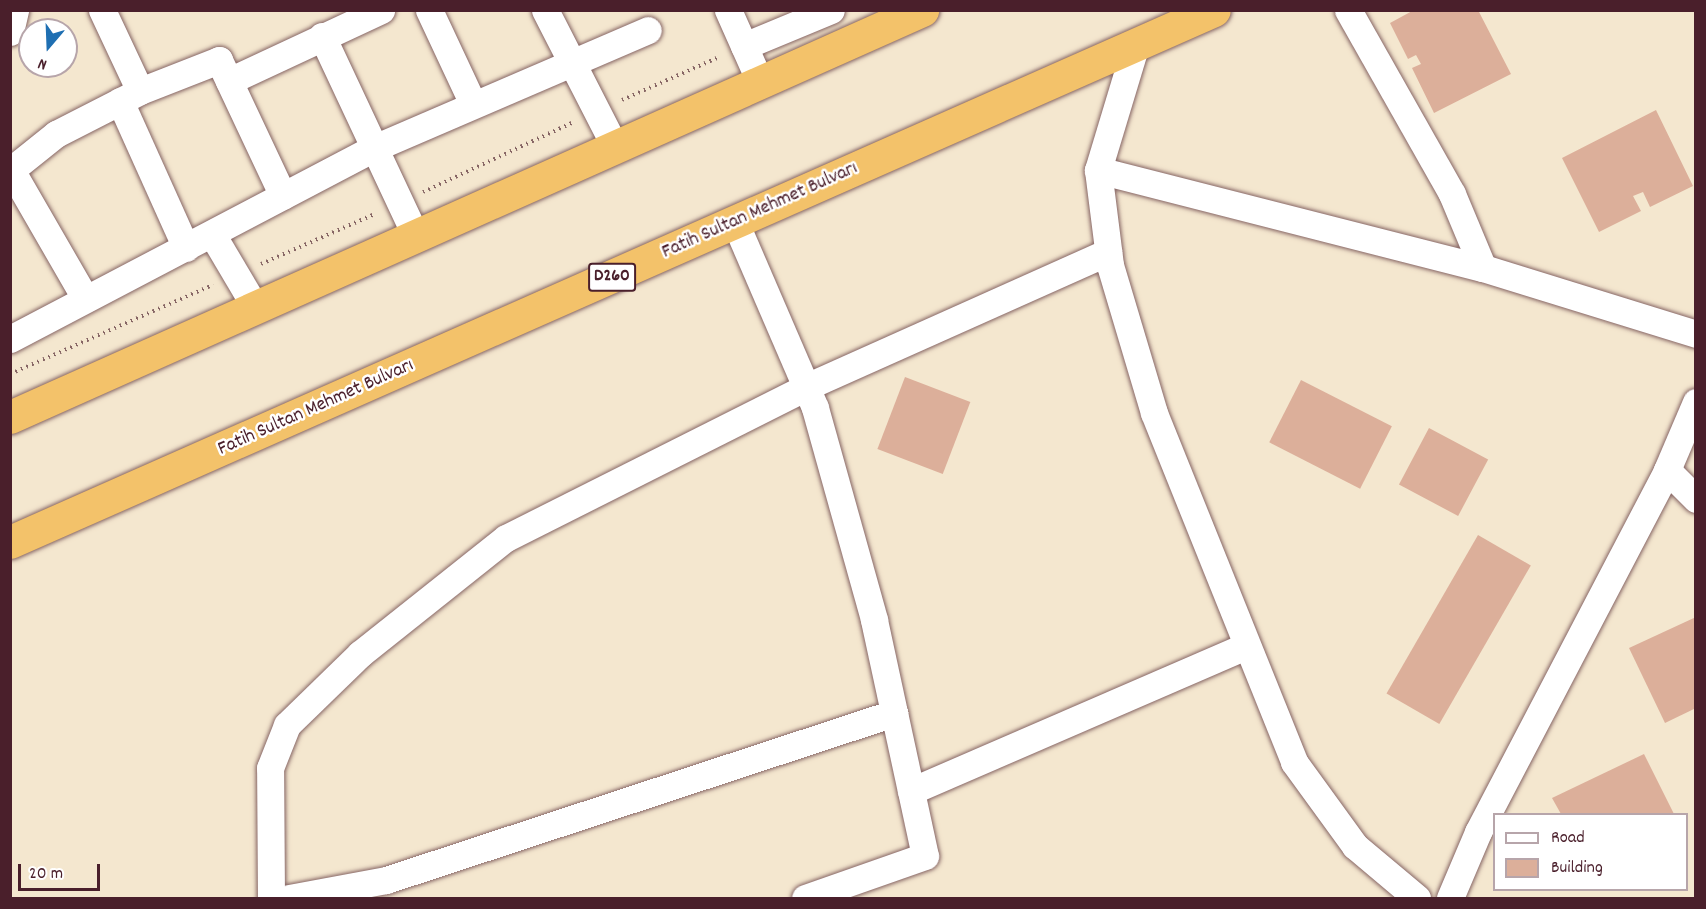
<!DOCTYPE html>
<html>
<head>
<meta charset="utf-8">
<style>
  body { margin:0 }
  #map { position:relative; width:1706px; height:909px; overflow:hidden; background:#f4e7cf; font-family:Dekko,sans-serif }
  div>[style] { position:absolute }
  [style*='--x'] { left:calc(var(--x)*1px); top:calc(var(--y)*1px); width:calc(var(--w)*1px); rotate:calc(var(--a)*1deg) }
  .building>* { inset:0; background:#dcaf9a; transform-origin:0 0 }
  .path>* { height:4px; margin-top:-2px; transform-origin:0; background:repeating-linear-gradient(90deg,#866564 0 1.5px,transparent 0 6px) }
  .roads { filter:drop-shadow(0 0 2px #866564) drop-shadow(0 0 2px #866564) }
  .minor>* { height:27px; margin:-13.5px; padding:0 13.5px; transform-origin:13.5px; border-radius:13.5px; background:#fff }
  .highway>* { height:33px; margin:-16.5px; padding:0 16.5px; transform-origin:16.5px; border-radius:16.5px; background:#f3c26a }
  span { translate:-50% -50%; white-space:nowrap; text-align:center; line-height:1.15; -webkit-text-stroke:5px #fff; paint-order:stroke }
  .shield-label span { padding:2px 4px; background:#fff; border:2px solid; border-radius:4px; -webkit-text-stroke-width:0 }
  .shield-label { font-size:18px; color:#4a1f2b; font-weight:700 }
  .street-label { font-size:20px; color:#4a1f2b }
  .frame { position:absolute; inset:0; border:12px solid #4a1f2b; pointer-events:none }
  .legend { position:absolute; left:1493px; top:813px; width:195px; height:78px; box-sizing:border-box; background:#fff; border:2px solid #b7a5aa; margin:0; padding:8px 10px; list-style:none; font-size:18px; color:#4a1f2b }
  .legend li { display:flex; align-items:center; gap:12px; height:30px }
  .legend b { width:30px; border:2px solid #b7a5aa }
  .north { position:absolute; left:18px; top:18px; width:60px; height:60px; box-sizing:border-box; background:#fff; border:2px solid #b7a5aa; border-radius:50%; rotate:199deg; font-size:16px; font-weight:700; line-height:24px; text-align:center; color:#4a1f2b }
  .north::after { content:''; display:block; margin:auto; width:21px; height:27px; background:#1f6fb2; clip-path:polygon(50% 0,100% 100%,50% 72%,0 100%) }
  .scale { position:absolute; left:18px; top:864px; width:82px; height:27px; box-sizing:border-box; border:3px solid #4a1f2b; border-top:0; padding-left:8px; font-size:18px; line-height:21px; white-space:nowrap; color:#4a1f2b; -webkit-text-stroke:4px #fff; paint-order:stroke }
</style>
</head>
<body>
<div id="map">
  <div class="building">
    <i style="clip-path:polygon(1414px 10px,1478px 10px,1511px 74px,1434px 113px,1412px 68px,1421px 64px,1416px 55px,1408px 59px,1390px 23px)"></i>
    <i style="clip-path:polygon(1656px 110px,1693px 186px,1650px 207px,1643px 192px,1633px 196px,1641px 211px,1599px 232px,1562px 158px)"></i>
    <i style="left:905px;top:377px;width:70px;height:77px;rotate:21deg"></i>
    <i style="left:1301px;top:380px;width:102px;height:70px;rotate:27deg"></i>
    <i style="left:1429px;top:428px;width:67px;height:64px;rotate:28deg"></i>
    <i style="left:1478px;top:535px;width:61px;height:183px;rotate:30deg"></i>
    <i style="clip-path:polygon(1696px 617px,1696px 708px,1665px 723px,1629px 648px)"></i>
    <i style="clip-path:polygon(1644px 754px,1674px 814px,1561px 814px,1552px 798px)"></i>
  </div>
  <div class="path">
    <i style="--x:622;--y:100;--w:106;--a:-23.9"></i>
    <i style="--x:423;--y:192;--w:166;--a:-24.9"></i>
    <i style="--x:261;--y:264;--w:124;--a:-23.7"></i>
    <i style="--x:10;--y:374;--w:222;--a:-23.7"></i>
  </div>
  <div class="roads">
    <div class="minor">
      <i style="--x:102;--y:10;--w:89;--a:64.9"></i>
      <i style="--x:429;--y:10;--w:104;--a:64.9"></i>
      <i style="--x:545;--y:10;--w:154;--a:62.9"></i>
      <i style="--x:728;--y:10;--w:79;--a:66"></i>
      <i style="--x:1348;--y:10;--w:211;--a:60.5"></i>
      <i style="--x:1452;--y:194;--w:80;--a:67.3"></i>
      <i style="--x:1483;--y:268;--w:223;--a:17.2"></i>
      <i style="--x:10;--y:32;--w:23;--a:-77"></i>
      <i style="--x:322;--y:36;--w:222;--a:64.9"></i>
      <i style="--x:1136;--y:44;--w:132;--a:106.8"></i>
      <i style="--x:1098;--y:170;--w:397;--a:14.3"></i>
      <i style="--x:744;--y:46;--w:94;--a:-22.5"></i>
      <i style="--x:229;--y:81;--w:168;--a:-25"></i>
      <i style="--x:120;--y:101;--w:161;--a:65.8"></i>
      <i style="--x:1098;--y:170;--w:96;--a:82.8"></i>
      <i style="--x:1110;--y:265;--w:154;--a:73.4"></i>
      <i style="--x:1154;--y:413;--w:376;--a:68.1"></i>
      <i style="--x:1294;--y:762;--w:104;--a:54"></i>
      <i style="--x:1355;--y:846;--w:81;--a:40"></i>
      <i style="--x:735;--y:222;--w:202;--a:66.7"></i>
      <i style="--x:815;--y:408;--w:220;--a:74.4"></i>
      <i style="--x:874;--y:620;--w:241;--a:77.8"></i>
      <i style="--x:925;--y:856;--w:127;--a:160.7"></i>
      <i style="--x:212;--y:234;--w:82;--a:59.4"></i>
      <i style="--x:85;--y:298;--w:148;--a:-120"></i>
      <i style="--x:11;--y:170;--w:58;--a:-38.7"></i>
      <i style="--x:56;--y:134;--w:94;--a:-27.1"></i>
      <i style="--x:140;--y:91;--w:85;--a:-21.4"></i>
      <i style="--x:219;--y:60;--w:150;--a:64.8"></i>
      <i style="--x:10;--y:339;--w:411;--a:-27.7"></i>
      <i style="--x:374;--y:148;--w:298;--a:-23.3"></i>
      <i style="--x:1667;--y:470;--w:41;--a:45"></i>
      <i style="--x:911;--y:791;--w:363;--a:-23.4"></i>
      <i style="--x:271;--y:898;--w:130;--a:-90.4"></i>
      <i style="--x:270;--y:768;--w:46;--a:-68.4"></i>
      <i style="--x:287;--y:725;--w:102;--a:-44.2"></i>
      <i style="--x:360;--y:654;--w:186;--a:-38.5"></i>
      <i style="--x:506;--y:538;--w:336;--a:-26.7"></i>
      <i style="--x:806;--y:387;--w:331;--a:-24.1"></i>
      <i style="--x:289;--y:898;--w:99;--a:-10.5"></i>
      <i style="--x:386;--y:880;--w:535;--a:-18.2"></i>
      <i style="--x:1450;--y:898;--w:72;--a:-67"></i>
      <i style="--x:1478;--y:832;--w:408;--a:-62.4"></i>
      <i style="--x:1667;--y:470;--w:74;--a:-66.9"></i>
    </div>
    <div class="highway">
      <i style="--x:10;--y:417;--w:999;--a:-24.05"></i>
      <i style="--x:10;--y:542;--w:1316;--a:-23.84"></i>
    </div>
  </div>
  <div class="shield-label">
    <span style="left:612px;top:277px">D260</span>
  </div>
  <div class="street-label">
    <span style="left:760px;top:211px;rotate:-24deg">Fatih Sultan Mehmet Bulvarı</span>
    <span style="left:316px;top:408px;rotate:-24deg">Fatih Sultan Mehmet Bulvarı</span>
  </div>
  <div class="frame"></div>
  <ul class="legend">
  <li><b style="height:8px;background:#fff"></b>Road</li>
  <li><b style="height:16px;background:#dcaf9a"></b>Building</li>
  </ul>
  <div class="north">N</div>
  <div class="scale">20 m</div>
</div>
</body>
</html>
